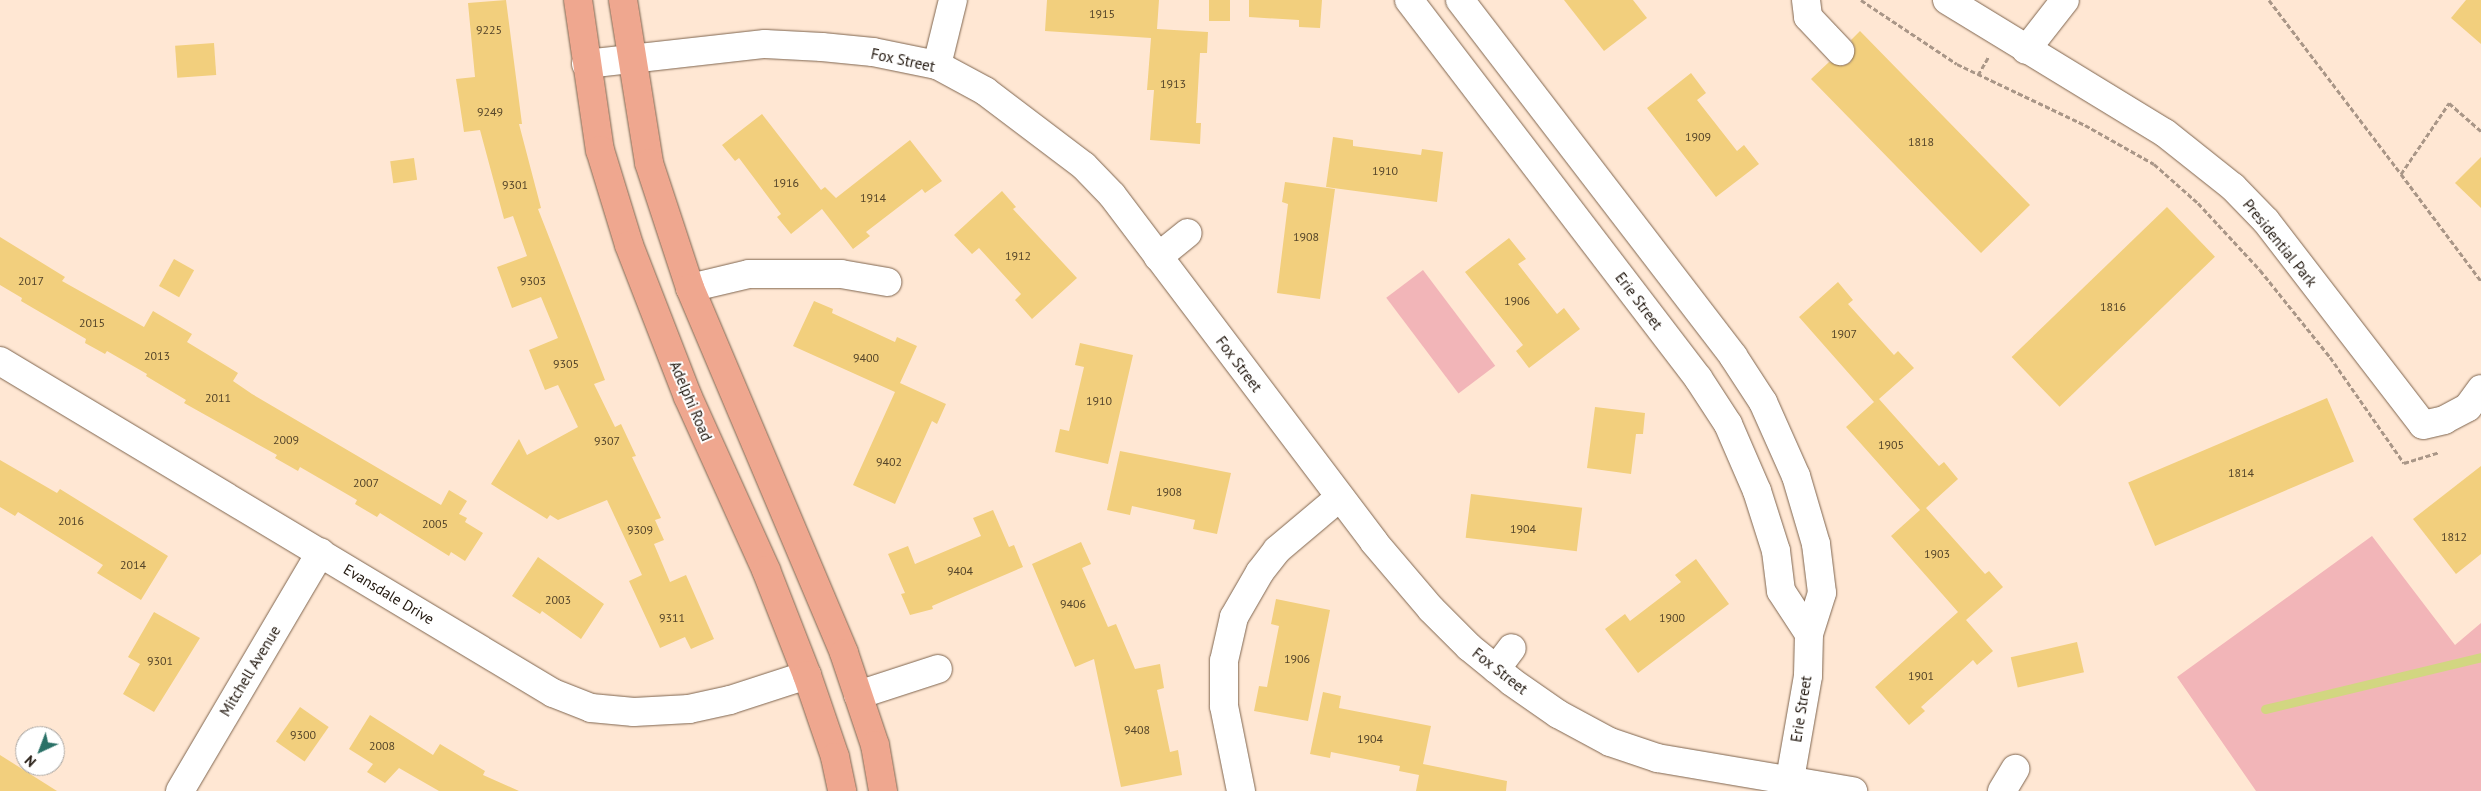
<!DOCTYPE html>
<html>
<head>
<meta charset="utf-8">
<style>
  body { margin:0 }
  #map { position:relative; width:2481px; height:791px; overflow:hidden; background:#ffe7d3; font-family:"PT Sans",sans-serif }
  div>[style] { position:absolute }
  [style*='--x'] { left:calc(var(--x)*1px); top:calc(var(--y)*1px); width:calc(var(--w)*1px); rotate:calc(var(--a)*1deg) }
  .green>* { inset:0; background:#f2b5b8; transform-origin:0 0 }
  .stream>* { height:9px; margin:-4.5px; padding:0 4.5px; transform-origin:4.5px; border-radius:4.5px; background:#d2d681 }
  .building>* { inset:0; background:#f2cf7d; transform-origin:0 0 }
  .path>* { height:3px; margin-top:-1.5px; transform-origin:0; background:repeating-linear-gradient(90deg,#a99687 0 5px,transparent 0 7.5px) }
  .roads { filter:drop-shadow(0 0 1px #7f654f) drop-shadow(0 0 1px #7f654f) }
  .minor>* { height:28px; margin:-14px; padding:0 14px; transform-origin:14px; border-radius:14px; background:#fff }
  .major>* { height:28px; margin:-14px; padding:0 14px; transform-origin:14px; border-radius:14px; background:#efa78f }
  span { translate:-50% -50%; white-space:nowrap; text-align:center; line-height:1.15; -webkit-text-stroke:4px #fff; paint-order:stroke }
  .number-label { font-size:12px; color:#544429 }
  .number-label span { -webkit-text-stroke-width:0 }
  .street-label { font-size:15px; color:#20160d }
  .north { position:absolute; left:15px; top:726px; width:50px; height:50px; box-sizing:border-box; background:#fff; border:1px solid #a6a29e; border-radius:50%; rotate:223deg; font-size:14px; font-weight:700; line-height:20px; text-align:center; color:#20160d }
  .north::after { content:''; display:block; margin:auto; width:18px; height:22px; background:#2a7167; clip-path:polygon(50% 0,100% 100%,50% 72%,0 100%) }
</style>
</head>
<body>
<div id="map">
  <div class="green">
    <i style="left:1423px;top:270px;width:120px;height:46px;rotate:53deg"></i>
    <i style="clip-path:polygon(2372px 536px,2455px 645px,2481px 623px,2481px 791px,2256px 791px,2177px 677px)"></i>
  </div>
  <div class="stream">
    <i style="--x:2265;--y:709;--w:222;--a:-13.5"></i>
  </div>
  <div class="building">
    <i style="clip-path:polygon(506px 0,522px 124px,519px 124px,541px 208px,538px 209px,605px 380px,594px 384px,615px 427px,621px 424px,636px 456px,632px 457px,661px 518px,655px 520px,664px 540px,654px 544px,670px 582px,686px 575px,714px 639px,691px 649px,685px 637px,660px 648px,629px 581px,642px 575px,607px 500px,558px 520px,550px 515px,547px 519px,491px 484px,519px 439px,527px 455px,578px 427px,558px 385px,545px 390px,529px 350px,558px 338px,541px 297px,512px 308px,497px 267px,527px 256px,513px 216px,504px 219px,480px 130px,464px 132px,456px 79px,475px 77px,468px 3px)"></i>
    <i style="clip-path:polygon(1047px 0,1159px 0,1157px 29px,1208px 32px,1207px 53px,1200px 53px,1196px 123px,1201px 123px,1200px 144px,1150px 140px,1154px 90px,1147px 90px,1151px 38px,1045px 31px)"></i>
    <i style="left:1209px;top:0;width:21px;height:21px"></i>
    <i style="clip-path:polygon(1249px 0,1322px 0,1320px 28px,1299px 27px,1299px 20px,1249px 17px)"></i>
    <i style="clip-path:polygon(1564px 0,1633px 0,1647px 18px,1604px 51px)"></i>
    <i style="clip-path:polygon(2466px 0,2481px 0,2481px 44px,2451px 18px)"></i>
    <i style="clip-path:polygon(1860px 31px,2030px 205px,1981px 253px,1811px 79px,1829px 62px,1843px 66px,1851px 62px,1855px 48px,1851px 40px)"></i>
    <i style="left:214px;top:43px;width:32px;height:39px;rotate:86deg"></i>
    <i style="clip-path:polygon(1691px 73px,1706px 93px,1697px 100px,1737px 151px,1744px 145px,1759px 164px,1716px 197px,1647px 108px)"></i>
    <i style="clip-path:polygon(762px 114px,821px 190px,825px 187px,836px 198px,910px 140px,942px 181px,925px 193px,922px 189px,866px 232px,870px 236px,853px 249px,822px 209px,791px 234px,777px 217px,781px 214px,739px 158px,735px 161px,722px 145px)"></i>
    <i style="clip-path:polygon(1333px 137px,1353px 140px,1353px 146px,1421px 155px,1422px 149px,1443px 152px,1437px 202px,1326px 187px)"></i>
    <i style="clip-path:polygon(2481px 157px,2481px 208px,2455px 183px)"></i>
    <i style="left:414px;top:158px;width:22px;height:24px;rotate:82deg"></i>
    <i style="clip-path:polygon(1285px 182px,1335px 189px,1320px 299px,1277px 293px,1288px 204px,1282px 202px)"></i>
    <i style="clip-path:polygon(1002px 191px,1016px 207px,1013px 209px,1077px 278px,1032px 319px,1015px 300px,1021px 294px,979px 248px,972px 254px,954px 235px)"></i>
    <i style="left:2167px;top:207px;width:69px;height:216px;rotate:46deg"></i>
    <i style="clip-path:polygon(0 237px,65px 277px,62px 281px,144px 327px,153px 311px,192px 334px,187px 342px,238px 373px,233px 381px,252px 394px,441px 505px,449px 490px,467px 501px,459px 514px,467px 518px,465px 522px,483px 533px,465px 561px,451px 552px,449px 556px,380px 513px,377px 517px,355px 504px,357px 500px,300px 467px,298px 471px,275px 458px,277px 455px,184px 403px,186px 400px,146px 376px,147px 374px,107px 351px,105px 354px,85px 343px,86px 339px,21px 301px,22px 298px,0 285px)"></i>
    <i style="clip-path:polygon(1509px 238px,1526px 259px,1518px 264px,1557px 314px,1564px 308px,1580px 329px,1529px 368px,1516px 351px,1523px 345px,1465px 272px)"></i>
    <i style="left:174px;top:259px;width:23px;height:31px;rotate:29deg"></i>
    <i style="clip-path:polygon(1838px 282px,1853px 300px,1848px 304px,1894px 355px,1898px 351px,1914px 368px,1879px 399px,1939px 466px,1944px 462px,1958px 479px,1926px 508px,1985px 574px,1989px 571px,2003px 587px,1966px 620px,1993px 651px,1977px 665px,1973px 660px,1921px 707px,1925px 711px,1909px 725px,1875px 687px,1958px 612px,1891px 536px,1920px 510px,1846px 427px,1874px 402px,1799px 317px)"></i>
    <i style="clip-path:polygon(814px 301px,833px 309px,832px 313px,895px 342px,897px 337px,917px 346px,900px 383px,946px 404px,937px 424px,932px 421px,895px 504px,853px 485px,895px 392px,793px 346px)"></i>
    <i style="clip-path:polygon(1080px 343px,1133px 355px,1108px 464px,1055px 452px,1060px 429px,1069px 431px,1084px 367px,1075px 365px)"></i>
    <i style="left:2327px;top:398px;width:69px;height:216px;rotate:67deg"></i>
    <i style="clip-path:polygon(1595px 407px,1645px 413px,1643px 434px,1636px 434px,1631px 474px,1587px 468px)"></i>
    <i style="clip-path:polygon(1120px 451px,1231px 473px,1217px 534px,1193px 529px,1195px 520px,1132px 506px,1130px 515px,1107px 510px)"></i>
    <i style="clip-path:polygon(0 460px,57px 493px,60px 489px,168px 556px,141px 600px,97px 573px,103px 565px,18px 512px,15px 516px,0 507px)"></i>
    <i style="clip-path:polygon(2481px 466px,2481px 554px,2456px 574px,2413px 519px)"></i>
    <i style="left:1471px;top:494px;width:112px;height:44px;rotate:7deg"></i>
    <i style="clip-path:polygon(993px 510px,1009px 547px,1014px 545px,1023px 567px,932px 606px,933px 609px,910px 615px,901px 594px,905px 593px,888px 554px,908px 546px,915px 564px,981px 536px,973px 518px)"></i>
    <i style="clip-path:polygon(1081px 542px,1091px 564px,1082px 568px,1108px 627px,1116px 624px,1135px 669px,1160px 664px,1164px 688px,1157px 690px,1170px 752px,1178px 750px,1182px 775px,1121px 787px,1094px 659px,1075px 667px,1032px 564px)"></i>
    <i style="clip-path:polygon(538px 557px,604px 604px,581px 639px,542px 611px,540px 614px,512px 596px)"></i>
    <i style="clip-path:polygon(1696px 559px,1729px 604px,1638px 673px,1605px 629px,1625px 614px,1630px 621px,1681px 582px,1675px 575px)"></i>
    <i style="clip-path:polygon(1276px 599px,1330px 610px,1308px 721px,1254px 711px,1259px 686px,1267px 687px,1279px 626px,1271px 624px)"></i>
    <i style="clip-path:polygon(154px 612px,200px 638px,154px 712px,123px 694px,140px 664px,128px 657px)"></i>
    <i style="left:2077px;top:642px;width:31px;height:68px;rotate:77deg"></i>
    <i style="clip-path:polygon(1323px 692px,1341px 696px,1339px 708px,1431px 726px,1423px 764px,1507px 781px,1506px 791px,1416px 791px,1419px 775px,1399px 771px,1400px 766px,1331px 752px,1330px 758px,1310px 754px)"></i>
    <i style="left:300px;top:707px;width:35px;height:42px;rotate:35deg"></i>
    <i style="clip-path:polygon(370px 715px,433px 755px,440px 744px,485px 771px,483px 775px,519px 791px,439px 791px,399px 768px,385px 783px,367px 772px,373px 764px,349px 749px)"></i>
    <i style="clip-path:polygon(0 755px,57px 791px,0 791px)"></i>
  </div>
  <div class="path">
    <i style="--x:1861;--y:0;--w:115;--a:33.7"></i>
    <i style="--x:1957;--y:64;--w:142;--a:25.5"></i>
    <i style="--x:2085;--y:125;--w:79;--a:29.5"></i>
    <i style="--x:2154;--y:164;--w:59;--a:41.6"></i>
    <i style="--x:2198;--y:203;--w:91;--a:47.2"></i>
    <i style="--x:2260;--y:270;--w:112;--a:51.2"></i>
    <i style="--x:2330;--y:357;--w:129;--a:55.1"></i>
    <i style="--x:2404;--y:463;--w:37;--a:-17"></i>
    <i style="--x:2269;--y:0;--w:218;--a:52.8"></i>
    <i style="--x:2401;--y:174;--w:86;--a:-55.9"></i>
    <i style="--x:2449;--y:103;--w:43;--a:41.2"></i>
    <i style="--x:1978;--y:75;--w:22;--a:-60"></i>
    <i style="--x:2401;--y:174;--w:134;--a:53.2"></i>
  </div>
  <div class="roads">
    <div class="minor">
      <i style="--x:1409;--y:0;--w:476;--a:52.6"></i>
      <i style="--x:1698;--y:378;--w:55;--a:56.9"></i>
      <i style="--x:1728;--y:424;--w:73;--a:66.6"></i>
      <i style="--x:1757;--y:491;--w:63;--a:72.4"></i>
      <i style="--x:1776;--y:551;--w:40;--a:82.9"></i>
      <i style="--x:1781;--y:591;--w:51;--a:56.9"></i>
      <i style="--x:1460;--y:0;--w:449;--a:52.5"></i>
      <i style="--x:1733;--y:356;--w:55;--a:56.9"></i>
      <i style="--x:1763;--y:402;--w:81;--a:66"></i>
      <i style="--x:1796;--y:476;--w:71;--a:73.6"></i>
      <i style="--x:1816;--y:544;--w:49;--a:83"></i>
      <i style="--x:1822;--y:593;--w:43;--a:107.6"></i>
      <i style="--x:1809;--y:634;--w:42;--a:91.4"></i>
      <i style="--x:1808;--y:676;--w:117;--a:99.9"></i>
      <i style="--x:1806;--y:0;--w:17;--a:83"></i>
      <i style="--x:1808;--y:17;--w:47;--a:46.7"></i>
      <i style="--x:1947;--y:0;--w:255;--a:31.4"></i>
      <i style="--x:2165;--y:133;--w:87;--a:38.5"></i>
      <i style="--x:2233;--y:187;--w:47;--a:45.9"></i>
      <i style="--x:2266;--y:221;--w:257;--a:52.4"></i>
      <i style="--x:2423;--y:425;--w:22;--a:-13"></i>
      <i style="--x:2444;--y:420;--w:27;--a:-28"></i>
      <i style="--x:2468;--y:407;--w:22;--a:-54"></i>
      <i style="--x:2026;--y:50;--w:63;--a:-52"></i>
      <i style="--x:586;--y:64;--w:180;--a:-6.4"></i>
      <i style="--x:765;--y:44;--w:57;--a:3"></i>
      <i style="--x:822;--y:47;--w:51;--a:5.6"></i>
      <i style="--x:873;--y:52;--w:65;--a:11.5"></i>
      <i style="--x:937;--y:65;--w:55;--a:28.4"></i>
      <i style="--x:985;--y:91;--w:124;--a:37.1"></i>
      <i style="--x:1084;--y:166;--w:40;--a:46"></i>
      <i style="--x:1112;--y:195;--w:435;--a:52.9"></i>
      <i style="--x:1374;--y:542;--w:88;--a:49.6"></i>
      <i style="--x:1431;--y:609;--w:54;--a:45"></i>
      <i style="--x:1469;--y:647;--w:55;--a:39.1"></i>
      <i style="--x:1512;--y:682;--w:56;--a:34.8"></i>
      <i style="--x:1558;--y:714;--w:59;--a:28.3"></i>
      <i style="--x:1610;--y:742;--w:50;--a:18.8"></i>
      <i style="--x:1657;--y:758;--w:199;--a:9.6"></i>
      <i style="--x:937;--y:65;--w:67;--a:-76.2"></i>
      <i style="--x:1158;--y:257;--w:38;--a:-39"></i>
      <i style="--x:690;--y:288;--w:61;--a:-13.3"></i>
      <i style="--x:749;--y:274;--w:92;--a:0"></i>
      <i style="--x:841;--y:274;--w:47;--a:9.9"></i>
      <i style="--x:0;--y:361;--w:645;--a:30.98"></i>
      <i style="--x:553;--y:693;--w:41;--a:21.5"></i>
      <i style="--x:591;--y:708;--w:43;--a:5.3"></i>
      <i style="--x:634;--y:712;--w:55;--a:-3.1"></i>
      <i style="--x:689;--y:709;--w:42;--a:-12.4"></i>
      <i style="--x:730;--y:700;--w:81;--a:-18"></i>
      <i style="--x:1496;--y:669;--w:26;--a:-53"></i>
      <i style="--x:858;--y:695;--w:84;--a:-18"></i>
      <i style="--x:180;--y:791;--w:277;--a:-59.5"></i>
      <i style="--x:1241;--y:791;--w:87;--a:-101.3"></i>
      <i style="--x:1224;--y:706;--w:45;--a:-90"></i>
      <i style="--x:1224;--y:661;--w:45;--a:-77.2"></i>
      <i style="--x:1234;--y:617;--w:52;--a:-60"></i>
      <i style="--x:1260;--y:572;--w:28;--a:-52"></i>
      <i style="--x:1277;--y:550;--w:82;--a:-40.1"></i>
      <i style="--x:2002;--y:791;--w:26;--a:-59"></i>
    </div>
    <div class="major">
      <i style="--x:578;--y:0;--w:152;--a:81.7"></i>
      <i style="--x:600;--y:150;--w:99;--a:73"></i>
      <i style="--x:629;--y:245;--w:163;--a:68.8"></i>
      <i style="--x:688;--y:397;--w:190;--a:65.7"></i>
      <i style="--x:766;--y:570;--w:113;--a:68.7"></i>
      <i style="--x:807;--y:675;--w:87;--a:71.1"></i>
      <i style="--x:835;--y:757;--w:35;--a:78"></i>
      <i style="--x:623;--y:0;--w:165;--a:80.9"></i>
      <i style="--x:649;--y:163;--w:132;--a:71.8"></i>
      <i style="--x:690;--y:288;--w:396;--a:67.1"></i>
      <i style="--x:844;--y:653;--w:97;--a:71.4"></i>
      <i style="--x:875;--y:745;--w:47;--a:80.1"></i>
    </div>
  </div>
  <div class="number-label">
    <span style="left:1102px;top:14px">1915</span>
    <span style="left:489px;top:30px">9225</span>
    <span style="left:1173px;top:84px">1913</span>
    <span style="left:490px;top:112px">9249</span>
    <span style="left:1698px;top:137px">1909</span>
    <span style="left:1921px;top:142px">1818</span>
    <span style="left:1385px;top:171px">1910</span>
    <span style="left:786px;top:183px">1916</span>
    <span style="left:515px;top:185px">9301</span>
    <span style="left:873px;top:198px">1914</span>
    <span style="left:1306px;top:237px">1908</span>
    <span style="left:1018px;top:256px">1912</span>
    <span style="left:31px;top:281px">2017</span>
    <span style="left:533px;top:281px">9303</span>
    <span style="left:1517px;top:301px">1906</span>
    <span style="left:2113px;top:307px">1816</span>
    <span style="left:92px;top:323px">2015</span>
    <span style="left:1844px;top:334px">1907</span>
    <span style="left:157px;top:356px">2013</span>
    <span style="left:866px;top:358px">9400</span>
    <span style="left:566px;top:364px">9305</span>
    <span style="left:218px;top:398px">2011</span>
    <span style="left:1099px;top:401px">1910</span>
    <span style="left:286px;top:440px">2009</span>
    <span style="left:607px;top:441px">9307</span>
    <span style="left:1891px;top:445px">1905</span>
    <span style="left:889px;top:462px">9402</span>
    <span style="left:2241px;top:473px">1814</span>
    <span style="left:366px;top:483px">2007</span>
    <span style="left:1169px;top:492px">1908</span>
    <span style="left:71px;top:521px">2016</span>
    <span style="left:435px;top:524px">2005</span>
    <span style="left:1523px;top:529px">1904</span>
    <span style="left:640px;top:530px">9309</span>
    <span style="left:2454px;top:537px">1812</span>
    <span style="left:1937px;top:554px">1903</span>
    <span style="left:133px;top:565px">2014</span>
    <span style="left:960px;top:571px">9404</span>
    <span style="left:558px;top:600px">2003</span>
    <span style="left:1073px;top:604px">9406</span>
    <span style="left:672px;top:618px">9311</span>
    <span style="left:1672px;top:618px">1900</span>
    <span style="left:1297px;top:659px">1906</span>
    <span style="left:160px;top:661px">9301</span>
    <span style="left:1921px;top:676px">1901</span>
    <span style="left:1137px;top:730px">9408</span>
    <span style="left:303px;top:735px">9300</span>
    <span style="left:1370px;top:739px">1904</span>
    <span style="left:382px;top:746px">2008</span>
  </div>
  <div class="street-label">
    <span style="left:903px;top:60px;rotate:12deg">Fox Street</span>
    <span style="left:2280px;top:243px;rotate:51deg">Presidential Park</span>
    <span style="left:1639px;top:301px;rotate:53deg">Erie Street</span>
    <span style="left:1239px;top:364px;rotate:53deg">Fox Street</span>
    <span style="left:691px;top:401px;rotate:67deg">Adelphi Road</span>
    <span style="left:389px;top:594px;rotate:31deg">Evansdale Drive</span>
    <span style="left:250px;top:671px;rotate:-59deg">Mitchell Avenue</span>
    <span style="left:1500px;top:671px;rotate:38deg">Fox Street</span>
    <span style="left:1801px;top:709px;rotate:-81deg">Erie Street</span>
  </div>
  <div class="north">N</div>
</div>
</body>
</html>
